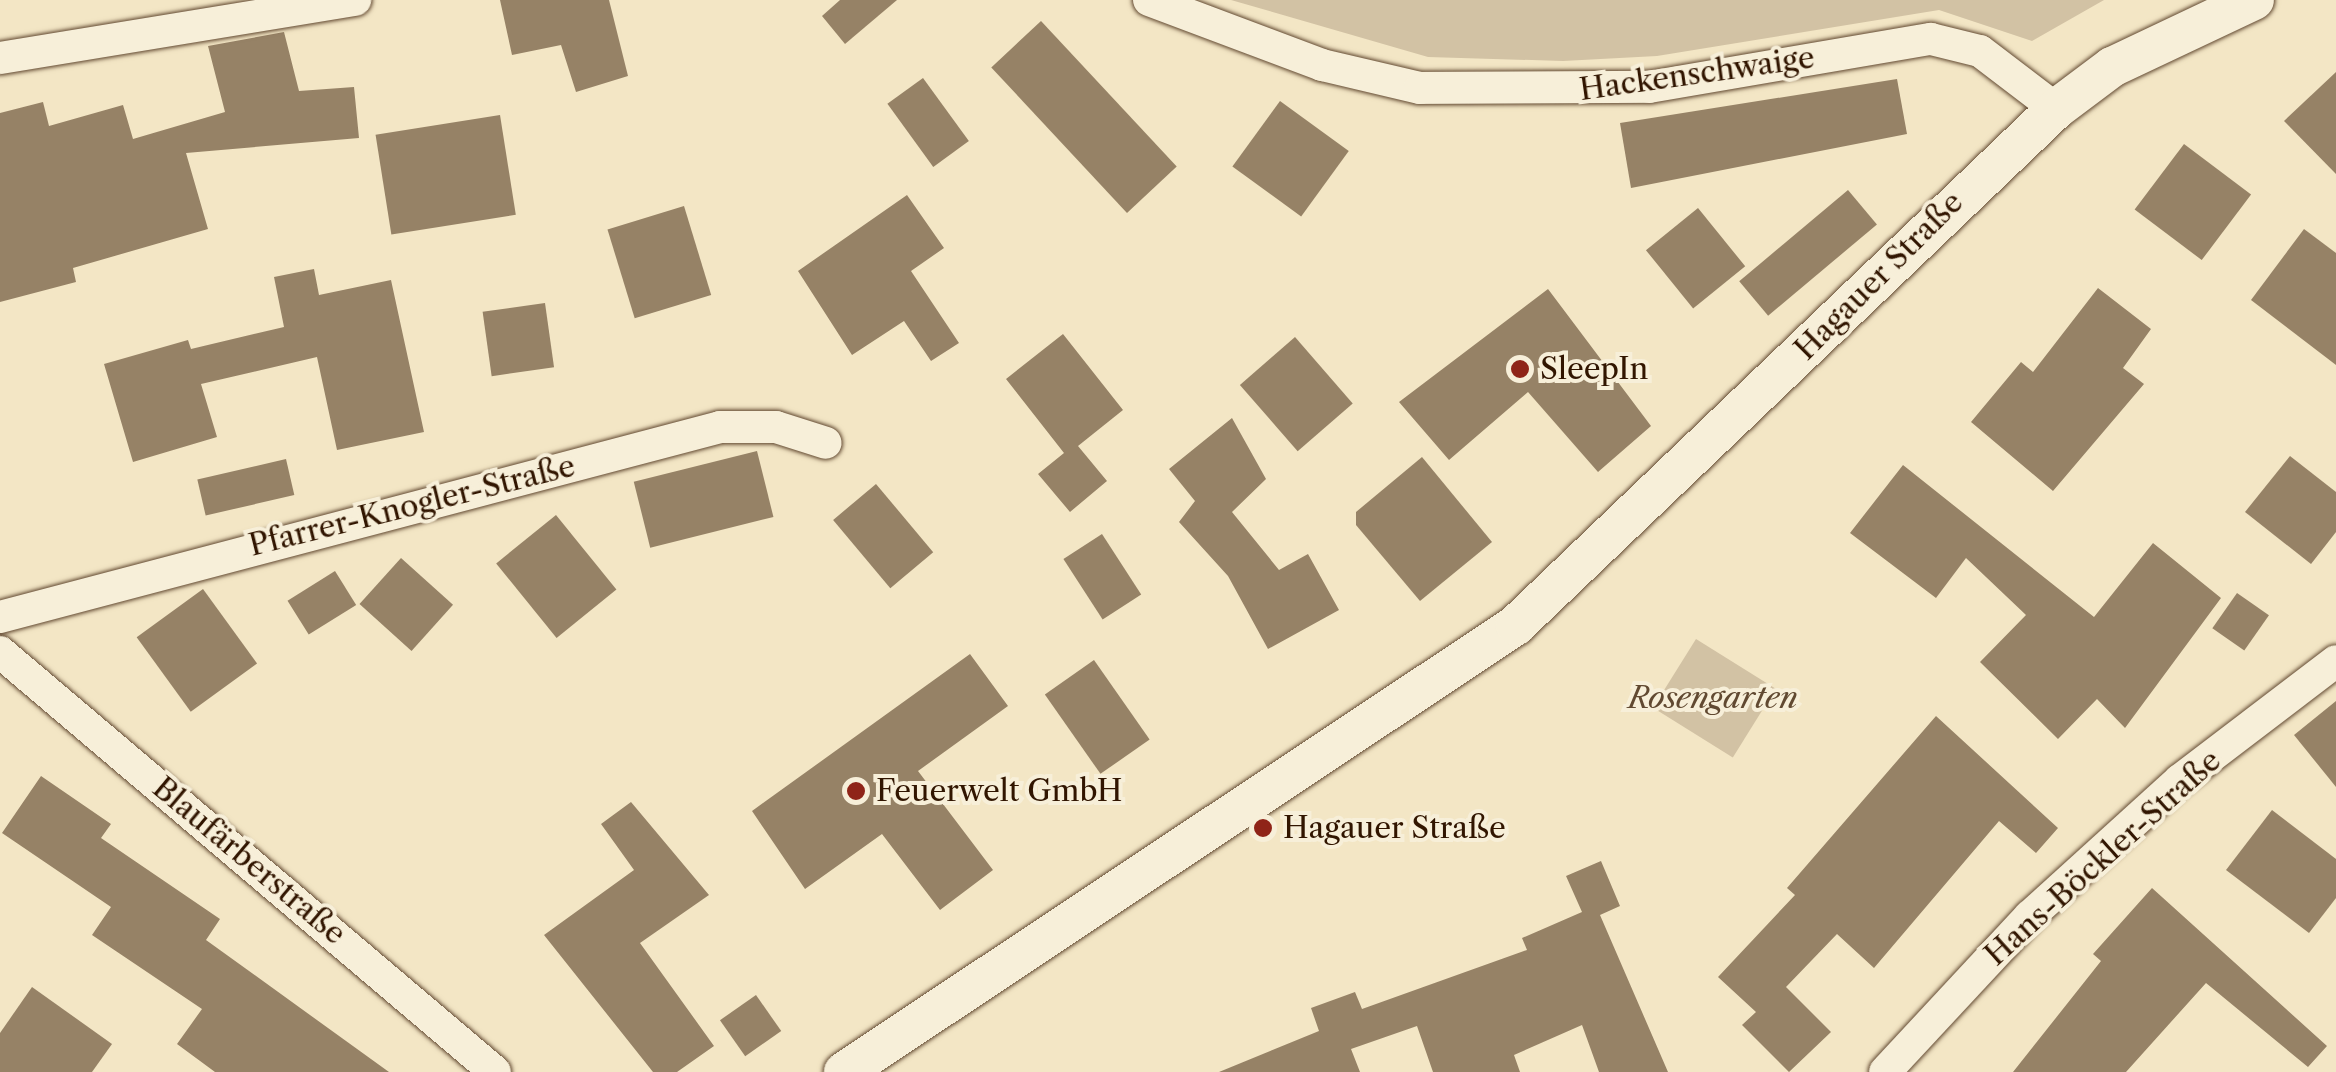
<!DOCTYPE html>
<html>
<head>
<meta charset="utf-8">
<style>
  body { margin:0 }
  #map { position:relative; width:2336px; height:1072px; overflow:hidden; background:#f3e6c5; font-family:"Libre Caslon Text",serif }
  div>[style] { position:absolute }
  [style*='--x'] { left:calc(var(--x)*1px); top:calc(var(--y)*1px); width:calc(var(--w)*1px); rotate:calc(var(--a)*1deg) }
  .green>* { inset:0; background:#d2c2a4; transform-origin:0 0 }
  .building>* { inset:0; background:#968266; transform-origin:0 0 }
  .roads { filter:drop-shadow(0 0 2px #624931) drop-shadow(0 0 2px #624931) }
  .minor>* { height:32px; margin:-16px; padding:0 16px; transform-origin:16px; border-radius:16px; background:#f7efd9 }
  .tertiary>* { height:40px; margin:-20px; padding:0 20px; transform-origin:20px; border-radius:20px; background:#f7efd9 }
  .dots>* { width:28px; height:28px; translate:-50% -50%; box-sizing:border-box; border:5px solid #f7efd9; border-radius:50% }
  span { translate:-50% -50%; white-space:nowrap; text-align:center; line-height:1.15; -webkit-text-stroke:8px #f7efd9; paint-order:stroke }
  .street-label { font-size:30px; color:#311500 }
  .poi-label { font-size:30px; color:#311500 }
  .left { translate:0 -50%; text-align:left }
  .park-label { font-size:30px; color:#614931; font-style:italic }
</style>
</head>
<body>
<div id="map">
  <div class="green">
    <i style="clip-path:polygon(1231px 0,2104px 0,2032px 41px,1939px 10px,1657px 56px,1563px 61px,1428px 57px)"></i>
    <i style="left:1696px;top:639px;width:94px;height:81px;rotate:32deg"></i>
  </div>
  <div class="building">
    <i style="clip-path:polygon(500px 0,609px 0,628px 76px,576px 92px,561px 45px,512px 55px)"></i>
    <i style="clip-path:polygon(840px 0,897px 0,845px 44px,822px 16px)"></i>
    <i style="left:1041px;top:21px;width:199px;height:68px;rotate:47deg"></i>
    <i style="clip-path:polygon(284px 32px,299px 91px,354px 87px,359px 138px,186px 153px,208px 229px,73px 268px,76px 282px,0 302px,0 113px,43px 102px,49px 126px,123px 105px,133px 139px,225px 112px,208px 46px)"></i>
    <i style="clip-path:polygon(2336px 72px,2336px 174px,2284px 121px)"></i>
    <i style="left:923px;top:78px;width:78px;height:44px;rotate:54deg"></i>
    <i style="clip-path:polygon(1897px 79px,1907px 134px,1631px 188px,1620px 123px)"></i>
    <i style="left:1280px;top:101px;width:85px;height:81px;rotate:36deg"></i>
    <i style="left:500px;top:115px;width:101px;height:126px;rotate:81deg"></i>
    <i style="left:2184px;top:144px;width:84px;height:82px;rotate:37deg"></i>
    <i style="left:1848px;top:190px;width:45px;height:142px;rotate:50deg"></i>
    <i style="clip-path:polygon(907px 195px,944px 248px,911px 271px,959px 343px,931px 361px,904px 321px,852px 355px,798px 271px)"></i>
    <i style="left:684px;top:206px;width:93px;height:80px;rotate:73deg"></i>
    <i style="left:1698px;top:208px;width:75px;height:67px;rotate:51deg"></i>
    <i style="clip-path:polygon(2304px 229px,2336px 253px,2336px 365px,2251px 300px)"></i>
    <i style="clip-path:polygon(314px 269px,319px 295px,391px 280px,424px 432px,337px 450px,317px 357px,201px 384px,217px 437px,133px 462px,104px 364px,188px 340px,191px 349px,284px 327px,274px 277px)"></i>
    <i style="clip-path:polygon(2098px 288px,2151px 329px,2123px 368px,2144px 384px,2053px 491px,1971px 422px,2021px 362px,2033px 372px)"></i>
    <i style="clip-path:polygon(1548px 289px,1651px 426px,1598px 472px,1528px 392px,1449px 460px,1399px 402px)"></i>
    <i style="left:545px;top:303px;width:65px;height:63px;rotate:82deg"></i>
    <i style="clip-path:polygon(1063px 334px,1123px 410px,1078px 446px,1107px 481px,1070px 512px,1038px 474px,1064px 453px,1006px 379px)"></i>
    <i style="left:1295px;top:337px;width:88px;height:73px;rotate:49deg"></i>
    <i style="clip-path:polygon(1232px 418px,1266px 479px,1232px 512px,1279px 570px,1308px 554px,1339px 610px,1268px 649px,1228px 576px,1179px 522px,1195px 501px,1169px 469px)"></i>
    <i style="left:757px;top:451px;width:68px;height:127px;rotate:76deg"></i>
    <i style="clip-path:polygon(2290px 456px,2336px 492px,2336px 532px,2311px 564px,2245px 512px)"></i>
    <i style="clip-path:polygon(1422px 457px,1492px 542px,1420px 601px,1356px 525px,1356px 512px)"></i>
    <i style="left:286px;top:459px;width:37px;height:91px;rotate:77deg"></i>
    <i style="clip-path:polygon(1903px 465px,2094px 617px,2153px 543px,2221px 598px,2125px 728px,2097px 699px,2058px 739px,1980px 662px,2026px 615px,1966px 558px,1936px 598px,1850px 533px)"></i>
    <i style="left:876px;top:484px;width:89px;height:56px;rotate:50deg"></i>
    <i style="left:556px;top:515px;width:96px;height:77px;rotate:51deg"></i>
    <i style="left:1102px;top:534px;width:72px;height:46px;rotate:57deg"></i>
    <i style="left:401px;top:558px;width:70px;height:62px;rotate:42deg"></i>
    <i style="left:335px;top:571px;width:40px;height:56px;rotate:58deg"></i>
    <i style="left:203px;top:589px;width:92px;height:82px;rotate:54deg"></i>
    <i style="left:2237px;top:593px;width:39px;height:43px;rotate:35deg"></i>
    <i style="clip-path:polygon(970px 654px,1008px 706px,918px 771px,993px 870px,940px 910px,882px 834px,805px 889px,752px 811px)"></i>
    <i style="left:1094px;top:660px;width:97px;height:60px;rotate:55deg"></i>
    <i style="clip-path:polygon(2336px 701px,2336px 787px,2294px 735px)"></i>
    <i style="clip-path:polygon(1936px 716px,2058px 828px,2036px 853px,1999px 821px,1874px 968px,1837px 934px,1786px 987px,1831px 1032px,1789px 1072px,1742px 1025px,1756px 1012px,1718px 977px,1795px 895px,1787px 888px)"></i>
    <i style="clip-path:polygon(41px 776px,111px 824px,101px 838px,220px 919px,206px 940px,389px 1072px,215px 1072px,177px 1044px,202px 1009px,92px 935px,111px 907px,2px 833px)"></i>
    <i style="clip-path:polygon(631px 802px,709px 895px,640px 943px,714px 1046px,677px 1072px,653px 1072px,544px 935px,634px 870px,601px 824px)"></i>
    <i style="clip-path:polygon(2272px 810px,2336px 859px,2336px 898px,2309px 933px,2226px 870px)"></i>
    <i style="clip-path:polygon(1601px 861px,1620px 906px,1600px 915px,1668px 1072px,1599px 1072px,1582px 1025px,1514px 1055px,1520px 1072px,1433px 1072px,1417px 1026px,1351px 1049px,1360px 1072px,1219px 1072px,1319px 1031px,1311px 1008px,1355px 992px,1362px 1009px,1527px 950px,1522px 938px,1582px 912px,1566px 876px)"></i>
    <i style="clip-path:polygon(2152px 888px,2327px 1046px,2308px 1067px,2206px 983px,2126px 1072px,2013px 1072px,2101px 961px,2093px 954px)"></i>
    <i style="clip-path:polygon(32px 987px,112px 1044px,92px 1072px,0 1072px,0 1033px)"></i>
    <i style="left:756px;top:995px;width:44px;height:44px;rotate:55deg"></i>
  </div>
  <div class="roads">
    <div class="minor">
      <i style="--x:1149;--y:0;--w:185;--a:20.6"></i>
      <i style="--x:1322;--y:65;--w:101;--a:13.2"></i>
      <i style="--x:1420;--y:88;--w:229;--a:-0.3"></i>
      <i style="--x:1649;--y:87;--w:286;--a:-9.7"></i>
      <i style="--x:1931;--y:39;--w:50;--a:13.8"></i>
      <i style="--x:1980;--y:51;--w:96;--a:37.3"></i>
      <i style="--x:0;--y:58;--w:360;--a:-9.3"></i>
      <i style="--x:0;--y:617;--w:745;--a:-14.78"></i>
      <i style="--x:720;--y:427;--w:56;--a:0"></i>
      <i style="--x:776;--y:427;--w:52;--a:17.7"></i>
      <i style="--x:0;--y:652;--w:649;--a:40.31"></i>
      <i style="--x:1885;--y:1072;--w:213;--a:-47.1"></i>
      <i style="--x:2030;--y:916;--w:202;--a:-42.2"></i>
      <i style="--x:2180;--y:780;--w:196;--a:-37.3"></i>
    </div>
    <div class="tertiary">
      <i style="--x:844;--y:1072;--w:807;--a:-33.63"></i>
      <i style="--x:1516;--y:625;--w:747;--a:-43.7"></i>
      <i style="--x:2056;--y:109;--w:70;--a:-36.9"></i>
      <i style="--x:2112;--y:67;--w:157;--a:-25.3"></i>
    </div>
  </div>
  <div class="dots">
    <i style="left:1520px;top:369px;background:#8f2418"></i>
    <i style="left:856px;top:791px;background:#8f2418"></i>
    <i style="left:1263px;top:828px;background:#8f2418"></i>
  </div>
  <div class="street-label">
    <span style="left:1697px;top:74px;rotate:-8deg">Hackenschwaige</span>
    <span style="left:1879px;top:276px;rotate:-45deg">Hagauer Straße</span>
    <span style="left:412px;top:506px;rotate:-14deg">Pfarrer-Knogler-Straße</span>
    <span style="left:2103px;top:858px;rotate:-42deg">Hans-Böckler-Straße</span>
    <span style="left:249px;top:861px;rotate:40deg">Blaufärberstraße</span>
  </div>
  <div class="poi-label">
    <span class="left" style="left:1540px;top:369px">SleepIn</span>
    <span class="left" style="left:876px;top:791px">Feuerwelt GmbH</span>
    <span class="left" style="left:1283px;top:828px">Hagauer Straße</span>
  </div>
  <div class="park-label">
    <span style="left:1713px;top:698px">Rosengarten</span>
  </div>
</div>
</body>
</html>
